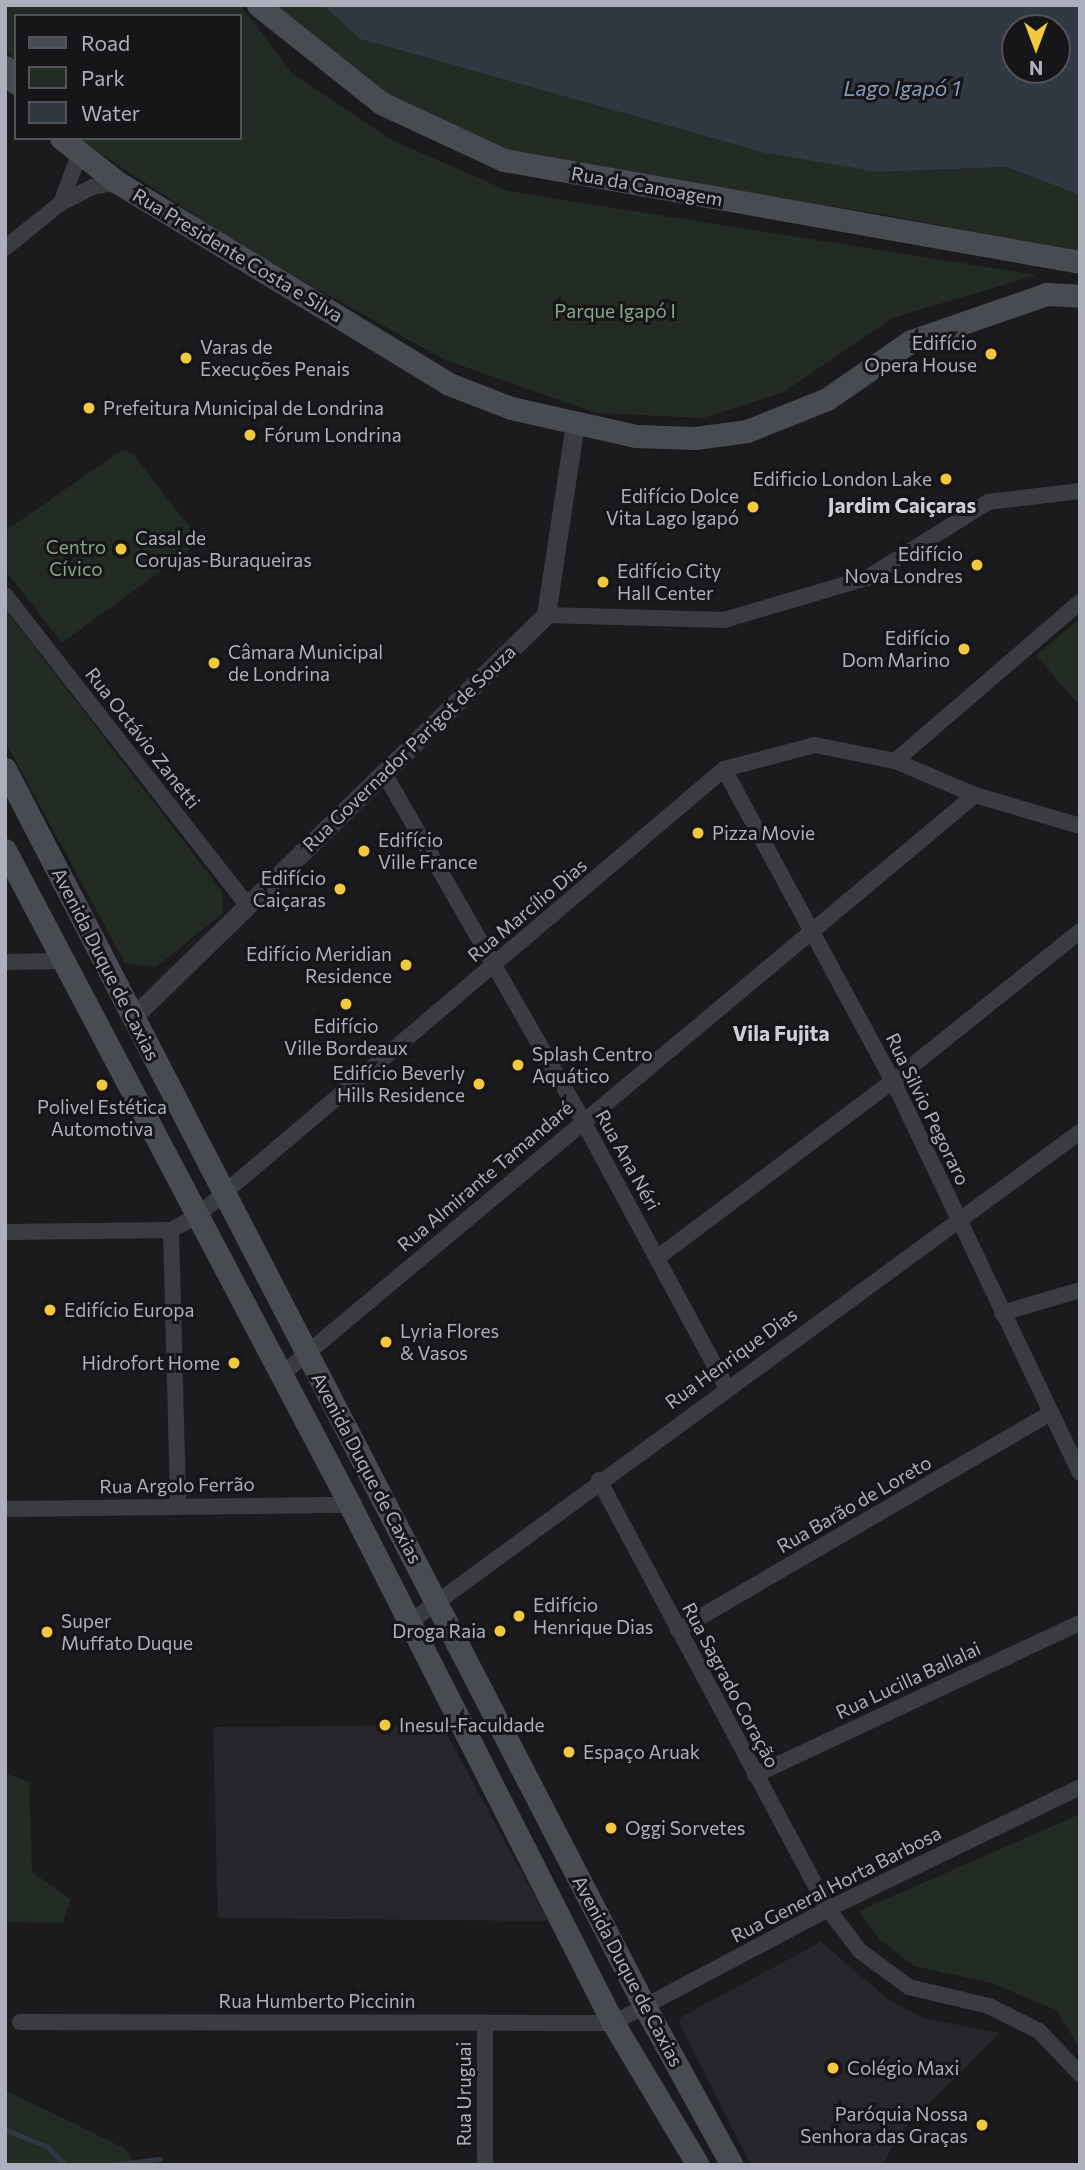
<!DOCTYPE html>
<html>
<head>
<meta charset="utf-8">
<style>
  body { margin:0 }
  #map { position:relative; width:1085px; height:2170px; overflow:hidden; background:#1b1a1d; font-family:Commissioner,sans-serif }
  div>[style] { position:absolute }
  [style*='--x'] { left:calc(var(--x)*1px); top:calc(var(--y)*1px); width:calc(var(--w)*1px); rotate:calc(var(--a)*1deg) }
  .built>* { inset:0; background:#27262a }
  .green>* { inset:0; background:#222b24 }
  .water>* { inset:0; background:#303841 }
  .stream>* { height:4.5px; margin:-2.25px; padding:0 2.25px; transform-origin:2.25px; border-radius:2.25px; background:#303841 }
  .minor>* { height:16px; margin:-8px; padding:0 8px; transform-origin:8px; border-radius:8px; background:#3b3c42 }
  .tertiary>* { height:19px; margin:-9.5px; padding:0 9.5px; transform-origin:9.5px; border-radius:9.5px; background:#3b3c42 }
  .secondary>* { height:23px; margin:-11.5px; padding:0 11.5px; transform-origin:11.5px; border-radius:11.5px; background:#494b52 }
  .dots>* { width:19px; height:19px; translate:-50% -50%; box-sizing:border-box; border:4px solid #161518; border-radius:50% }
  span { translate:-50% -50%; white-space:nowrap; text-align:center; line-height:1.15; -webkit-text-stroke:6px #161518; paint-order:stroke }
  .street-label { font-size:19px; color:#adb0bc }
  .park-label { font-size:19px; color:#85a78a }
  .poi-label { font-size:19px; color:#adb0bc }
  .right { translate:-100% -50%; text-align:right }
  .left { translate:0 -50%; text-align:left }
  .water-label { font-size:21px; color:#859ab6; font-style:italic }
  .neighbourhood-label { font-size:21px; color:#ced0d8; font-weight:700 }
  .frame { position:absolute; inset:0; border:7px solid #adb0bc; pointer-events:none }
  .legend { position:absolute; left:14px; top:14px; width:228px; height:126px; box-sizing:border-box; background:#161518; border:2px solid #52535a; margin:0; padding:9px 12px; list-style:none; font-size:21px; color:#adb0bc }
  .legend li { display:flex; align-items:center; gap:14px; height:35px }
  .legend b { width:35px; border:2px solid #52535a }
  .north { position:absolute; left:1001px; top:14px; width:70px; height:70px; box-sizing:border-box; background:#161518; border:2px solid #52535a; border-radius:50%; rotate:180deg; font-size:19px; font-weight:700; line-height:28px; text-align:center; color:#adb0bc }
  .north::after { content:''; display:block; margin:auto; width:24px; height:32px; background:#f1c83e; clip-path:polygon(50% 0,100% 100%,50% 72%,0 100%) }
</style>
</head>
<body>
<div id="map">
  <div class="built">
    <i style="clip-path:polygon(442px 1725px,548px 1921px,218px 1918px,213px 1727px)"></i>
    <i style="clip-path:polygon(821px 1942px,888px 1999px,923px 2018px,1000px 2033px,899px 2134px,883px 2165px,751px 2165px,679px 2022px,681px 2017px)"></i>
  </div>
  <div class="green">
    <i style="clip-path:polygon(5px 5px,240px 5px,293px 74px,392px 140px,508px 191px,1037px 275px,892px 318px,784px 392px,703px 418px,596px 413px,445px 360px,253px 253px,76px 138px,240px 138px,240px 16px,16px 16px,16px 62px,5px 48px)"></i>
    <i style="clip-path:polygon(277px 5px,323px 5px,360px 39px,767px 153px,877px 172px,1006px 167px,1080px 195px,1080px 252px,897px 217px,518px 156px,413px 113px,306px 33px)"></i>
    <i style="clip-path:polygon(122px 450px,132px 453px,192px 530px,193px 547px,62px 643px,5px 570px,5px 531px)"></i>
    <i style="clip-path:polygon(5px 609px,222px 891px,223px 913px,156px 967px,125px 963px,5px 741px)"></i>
    <i style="clip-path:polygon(1080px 619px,1080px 701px,1077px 703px,1036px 655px)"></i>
    <i style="clip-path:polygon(5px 1773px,29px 1782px,32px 1872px,70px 1899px,63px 1923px,5px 1922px)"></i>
    <i style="clip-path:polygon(1080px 1814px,1080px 2048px,1056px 2010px,991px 1983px,914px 1966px,879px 1939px,859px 1911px)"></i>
    <i style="clip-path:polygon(5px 2090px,126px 2149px,135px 2165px,5px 2165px)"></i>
  </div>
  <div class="water">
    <i style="clip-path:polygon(evenodd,323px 5px,1080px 5px,1080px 195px,1006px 167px,877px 172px,766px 153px,360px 39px,323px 5px,1015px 28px,1057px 28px,1057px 70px,1015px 70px,1015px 28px)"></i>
  </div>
  <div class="stream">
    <i style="--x:5;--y:2129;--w:47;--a:22.7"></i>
    <i style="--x:48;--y:2147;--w:25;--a:45"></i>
    <i style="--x:110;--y:2165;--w:50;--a:-6.8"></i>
  </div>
  <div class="minor">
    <i style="--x:61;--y:203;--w:51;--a:-69.4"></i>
    <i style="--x:5;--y:248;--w:72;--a:-38.8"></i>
    <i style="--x:61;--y:203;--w:36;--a:-27"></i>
    <i style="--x:93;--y:187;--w:25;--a:-12"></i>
    <i style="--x:5;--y:595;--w:395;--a:52"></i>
    <i style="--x:546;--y:615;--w:178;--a:1.6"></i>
    <i style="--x:724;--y:620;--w:149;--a:-16.4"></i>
    <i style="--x:867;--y:578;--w:143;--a:-32.1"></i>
    <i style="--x:988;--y:502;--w:93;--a:-6.8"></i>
    <i style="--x:895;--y:761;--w:244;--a:-40.7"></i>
    <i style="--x:724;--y:769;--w:355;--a:61.6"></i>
    <i style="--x:893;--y:1081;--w:434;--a:64.5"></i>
    <i style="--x:384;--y:773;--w:401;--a:60.2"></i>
    <i style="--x:583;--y:1121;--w:303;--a:61.7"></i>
    <i style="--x:5;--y:962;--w:57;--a:-1"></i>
    <i style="--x:171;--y:1230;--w:276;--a:88.5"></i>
    <i style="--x:5;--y:1232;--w:166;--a:-0.7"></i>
    <i style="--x:171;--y:1230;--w:30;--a:-28"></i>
    <i style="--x:197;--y:1216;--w:691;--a:-40.3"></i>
    <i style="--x:724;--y:769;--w:94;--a:-14.8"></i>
    <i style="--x:815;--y:745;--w:82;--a:11.3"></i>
    <i style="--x:895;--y:761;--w:87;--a:23"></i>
    <i style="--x:975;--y:795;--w:109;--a:16.4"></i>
    <i style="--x:657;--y:1258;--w:295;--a:-36.9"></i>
    <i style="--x:893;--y:1081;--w:240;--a:-38.7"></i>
    <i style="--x:1002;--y:1313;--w:81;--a:-16.4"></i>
    <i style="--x:281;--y:1375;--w:904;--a:-39.89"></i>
    <i style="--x:599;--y:1480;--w:486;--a:61.9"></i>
    <i style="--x:828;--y:1909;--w:53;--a:52.7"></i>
    <i style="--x:860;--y:1951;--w:61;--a:36.3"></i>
    <i style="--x:909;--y:1987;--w:82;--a:13.4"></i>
    <i style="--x:989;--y:2006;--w:56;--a:26.6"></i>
    <i style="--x:1039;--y:2031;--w:59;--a:46.4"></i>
    <i style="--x:5;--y:1509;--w:345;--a:-0.7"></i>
    <i style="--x:410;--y:1622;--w:830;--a:-36.18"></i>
    <i style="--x:678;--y:1630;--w:432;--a:-30.2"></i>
    <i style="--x:755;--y:1775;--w:359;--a:-25.1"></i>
    <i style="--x:20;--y:2022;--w:593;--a:0.1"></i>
    <i style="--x:613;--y:2023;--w:243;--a:-27.9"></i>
    <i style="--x:828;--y:1909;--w:280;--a:-25.8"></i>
    <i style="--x:485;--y:2165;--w:142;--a:-90"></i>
  </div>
  <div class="tertiary">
    <i style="--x:134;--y:1016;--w:575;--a:-44.22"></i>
    <i style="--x:546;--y:615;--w:194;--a:-81.4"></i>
  </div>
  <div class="secondary">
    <i style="--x:258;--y:5;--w:157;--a:38.5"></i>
    <i style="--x:381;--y:103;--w:136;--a:24.9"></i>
    <i style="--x:504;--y:160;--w:585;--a:10.04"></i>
    <i style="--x:5;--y:67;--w:19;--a:55"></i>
    <i style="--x:61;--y:138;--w:71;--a:38.2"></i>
    <i style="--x:117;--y:182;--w:389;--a:31.3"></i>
    <i style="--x:449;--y:384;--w:66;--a:21.2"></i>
    <i style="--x:511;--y:408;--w:128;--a:12.6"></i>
    <i style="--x:636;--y:436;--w:59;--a:1.9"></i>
    <i style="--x:695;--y:438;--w:52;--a:-7.7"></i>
    <i style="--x:747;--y:431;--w:86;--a:-21.8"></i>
    <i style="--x:827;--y:399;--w:102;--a:-34.6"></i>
    <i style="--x:911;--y:341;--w:144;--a:-19.1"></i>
    <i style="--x:1047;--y:294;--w:33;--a:3"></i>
    <i style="--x:5;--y:769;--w:1394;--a:62.66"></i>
    <i style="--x:645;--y:2007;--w:180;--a:61.2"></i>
    <i style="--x:5;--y:850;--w:740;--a:62.22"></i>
    <i style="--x:350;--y:1505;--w:581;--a:63.08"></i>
    <i style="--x:613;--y:2023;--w:165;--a:59.1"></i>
  </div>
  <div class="dots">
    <i style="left:991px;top:354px;background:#f1c83e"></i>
    <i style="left:186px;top:358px;background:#f1c83e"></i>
    <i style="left:89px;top:408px;background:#f1c83e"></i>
    <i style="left:250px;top:435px;background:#f1c83e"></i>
    <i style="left:946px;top:479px;background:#f1c83e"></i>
    <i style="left:753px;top:507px;background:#f1c83e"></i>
    <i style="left:121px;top:549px;background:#f1c83e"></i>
    <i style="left:977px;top:565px;background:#f1c83e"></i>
    <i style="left:603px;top:582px;background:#f1c83e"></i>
    <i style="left:964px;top:649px;background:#f1c83e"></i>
    <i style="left:214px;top:663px;background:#f1c83e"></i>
    <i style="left:698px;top:833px;background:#f1c83e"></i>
    <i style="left:364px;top:851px;background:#f1c83e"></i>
    <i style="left:340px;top:889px;background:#f1c83e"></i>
    <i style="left:406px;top:965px;background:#f1c83e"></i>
    <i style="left:346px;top:1004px;background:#f1c83e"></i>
    <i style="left:518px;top:1065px;background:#f1c83e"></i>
    <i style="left:479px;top:1084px;background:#f1c83e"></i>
    <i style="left:102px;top:1085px;background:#f1c83e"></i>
    <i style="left:50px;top:1310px;background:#f1c83e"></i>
    <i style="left:386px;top:1342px;background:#f1c83e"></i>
    <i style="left:234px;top:1363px;background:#f1c83e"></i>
    <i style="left:519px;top:1616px;background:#f1c83e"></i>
    <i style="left:500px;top:1631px;background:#f1c83e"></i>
    <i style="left:47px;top:1632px;background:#f1c83e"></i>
    <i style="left:385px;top:1725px;background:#f1c83e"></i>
    <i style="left:569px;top:1752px;background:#f1c83e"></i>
    <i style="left:611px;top:1828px;background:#f1c83e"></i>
    <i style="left:833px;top:2068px;background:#f1c83e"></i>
    <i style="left:982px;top:2125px;background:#f1c83e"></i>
  </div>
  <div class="street-label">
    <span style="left:647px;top:186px;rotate:10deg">Rua da Canoagem</span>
    <span style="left:238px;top:255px;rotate:31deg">Rua Presidente Costa e Silva</span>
    <span style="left:143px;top:738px;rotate:52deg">Rua Octávio Zanetti</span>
    <span style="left:409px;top:748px;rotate:-44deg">Rua Governador Parigot de Souza</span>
    <span style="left:527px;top:910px;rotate:-40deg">Rua Marcílio Dias</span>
    <span style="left:106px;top:964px;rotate:63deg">Avenida Duque de Caxias</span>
    <span style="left:928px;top:1109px;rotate:64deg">Rua Silvio Pegoraro</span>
    <span style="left:628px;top:1160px;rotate:61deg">Rua Ana Néri</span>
    <span style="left:485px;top:1176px;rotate:-40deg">Rua Almirante Tamandaré</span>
    <span style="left:731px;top:1358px;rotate:-36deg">Rua Henrique Dias</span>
    <span style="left:367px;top:1468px;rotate:62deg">Avenida Duque de Caxias</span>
    <span style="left:177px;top:1485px;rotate:-1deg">Rua Argolo Ferrão</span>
    <span style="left:854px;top:1504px;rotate:-30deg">Rua Barão de Loreto</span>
    <span style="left:908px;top:1680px;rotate:-25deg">Rua Lucilla Ballalai</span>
    <span style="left:731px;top:1685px;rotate:62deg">Rua Sagrado Coração</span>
    <span style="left:836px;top:1884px;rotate:-27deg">Rua General Horta Barbosa</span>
    <span style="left:628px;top:1971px;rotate:62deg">Avenida Duque de Caxias</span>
    <span style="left:317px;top:2001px">Rua Humberto Piccinin</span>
    <span style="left:464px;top:2094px;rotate:-90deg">Rua Uruguai</span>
  </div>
  <div class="park-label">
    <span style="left:615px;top:311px">Parque Igapó I</span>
    <span style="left:76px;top:558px">Centro<br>Cívico</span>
  </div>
  <div class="poi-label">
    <span class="right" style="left:977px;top:354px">Edifício<br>Opera House</span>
    <span class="left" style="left:200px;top:358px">Varas de<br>Execuções Penais</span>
    <span class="left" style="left:103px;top:408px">Prefeitura Municipal de Londrina</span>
    <span class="left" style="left:264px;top:435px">Fórum Londrina</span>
    <span class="right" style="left:932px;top:479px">Edificio London Lake</span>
    <span class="right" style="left:739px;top:507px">Edifício Dolce<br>Vita Lago Igapó</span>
    <span class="left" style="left:135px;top:549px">Casal de<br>Corujas-Buraqueiras</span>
    <span class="right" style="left:963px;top:565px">Edifício<br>Nova Londres</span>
    <span class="left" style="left:617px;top:582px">Edifício City<br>Hall Center</span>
    <span class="right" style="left:950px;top:649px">Edifício<br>Dom Marino</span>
    <span class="left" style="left:228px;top:663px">Câmara Municipal<br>de Londrina</span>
    <span class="left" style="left:712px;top:833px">Pizza Movie</span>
    <span class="left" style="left:378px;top:851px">Edifício<br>Ville France</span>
    <span class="right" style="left:326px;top:889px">Edifício<br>Caiçaras</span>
    <span class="right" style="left:392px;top:965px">Edifício Meridian<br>Residence</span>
    <span style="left:346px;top:1037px">Edifício<br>Ville Bordeaux</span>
    <span class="left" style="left:532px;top:1065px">Splash Centro<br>Aquático</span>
    <span class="right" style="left:465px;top:1084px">Edifício Beverly<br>Hills Residence</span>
    <span style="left:102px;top:1118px">Polivel Estética<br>Automotiva</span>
    <span class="left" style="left:64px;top:1310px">Edifício Europa</span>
    <span class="left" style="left:400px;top:1342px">Lyria Flores<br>&amp; Vasos</span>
    <span class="right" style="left:220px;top:1363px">Hidrofort Home</span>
    <span class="left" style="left:533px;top:1616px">Edifício<br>Henrique Dias</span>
    <span class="left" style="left:61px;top:1632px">Super<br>Muffato Duque</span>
    <span class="right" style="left:486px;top:1631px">Droga Raia</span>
    <span class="left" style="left:399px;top:1725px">Inesul-Faculdade</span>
    <span class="left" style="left:583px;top:1752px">Espaço Aruak</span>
    <span class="left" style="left:625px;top:1828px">Oggi Sorvetes</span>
    <span class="left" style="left:847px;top:2068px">Colégio Maxi</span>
    <span class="right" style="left:968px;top:2125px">Paróquia Nossa<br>Senhora das Graças</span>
  </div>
  <div class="water-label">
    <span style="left:902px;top:88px">Lago Igapó 1</span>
  </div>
  <div class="neighbourhood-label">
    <span style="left:902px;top:505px">Jardim Caiçaras</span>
    <span style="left:781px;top:1033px">Vila Fujita</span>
  </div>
  <div class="frame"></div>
  <ul class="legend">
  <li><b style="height:9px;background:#494b52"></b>Road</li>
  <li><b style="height:19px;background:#222b24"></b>Park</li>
  <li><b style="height:19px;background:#303841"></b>Water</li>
  </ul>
  <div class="north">N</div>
</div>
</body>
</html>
